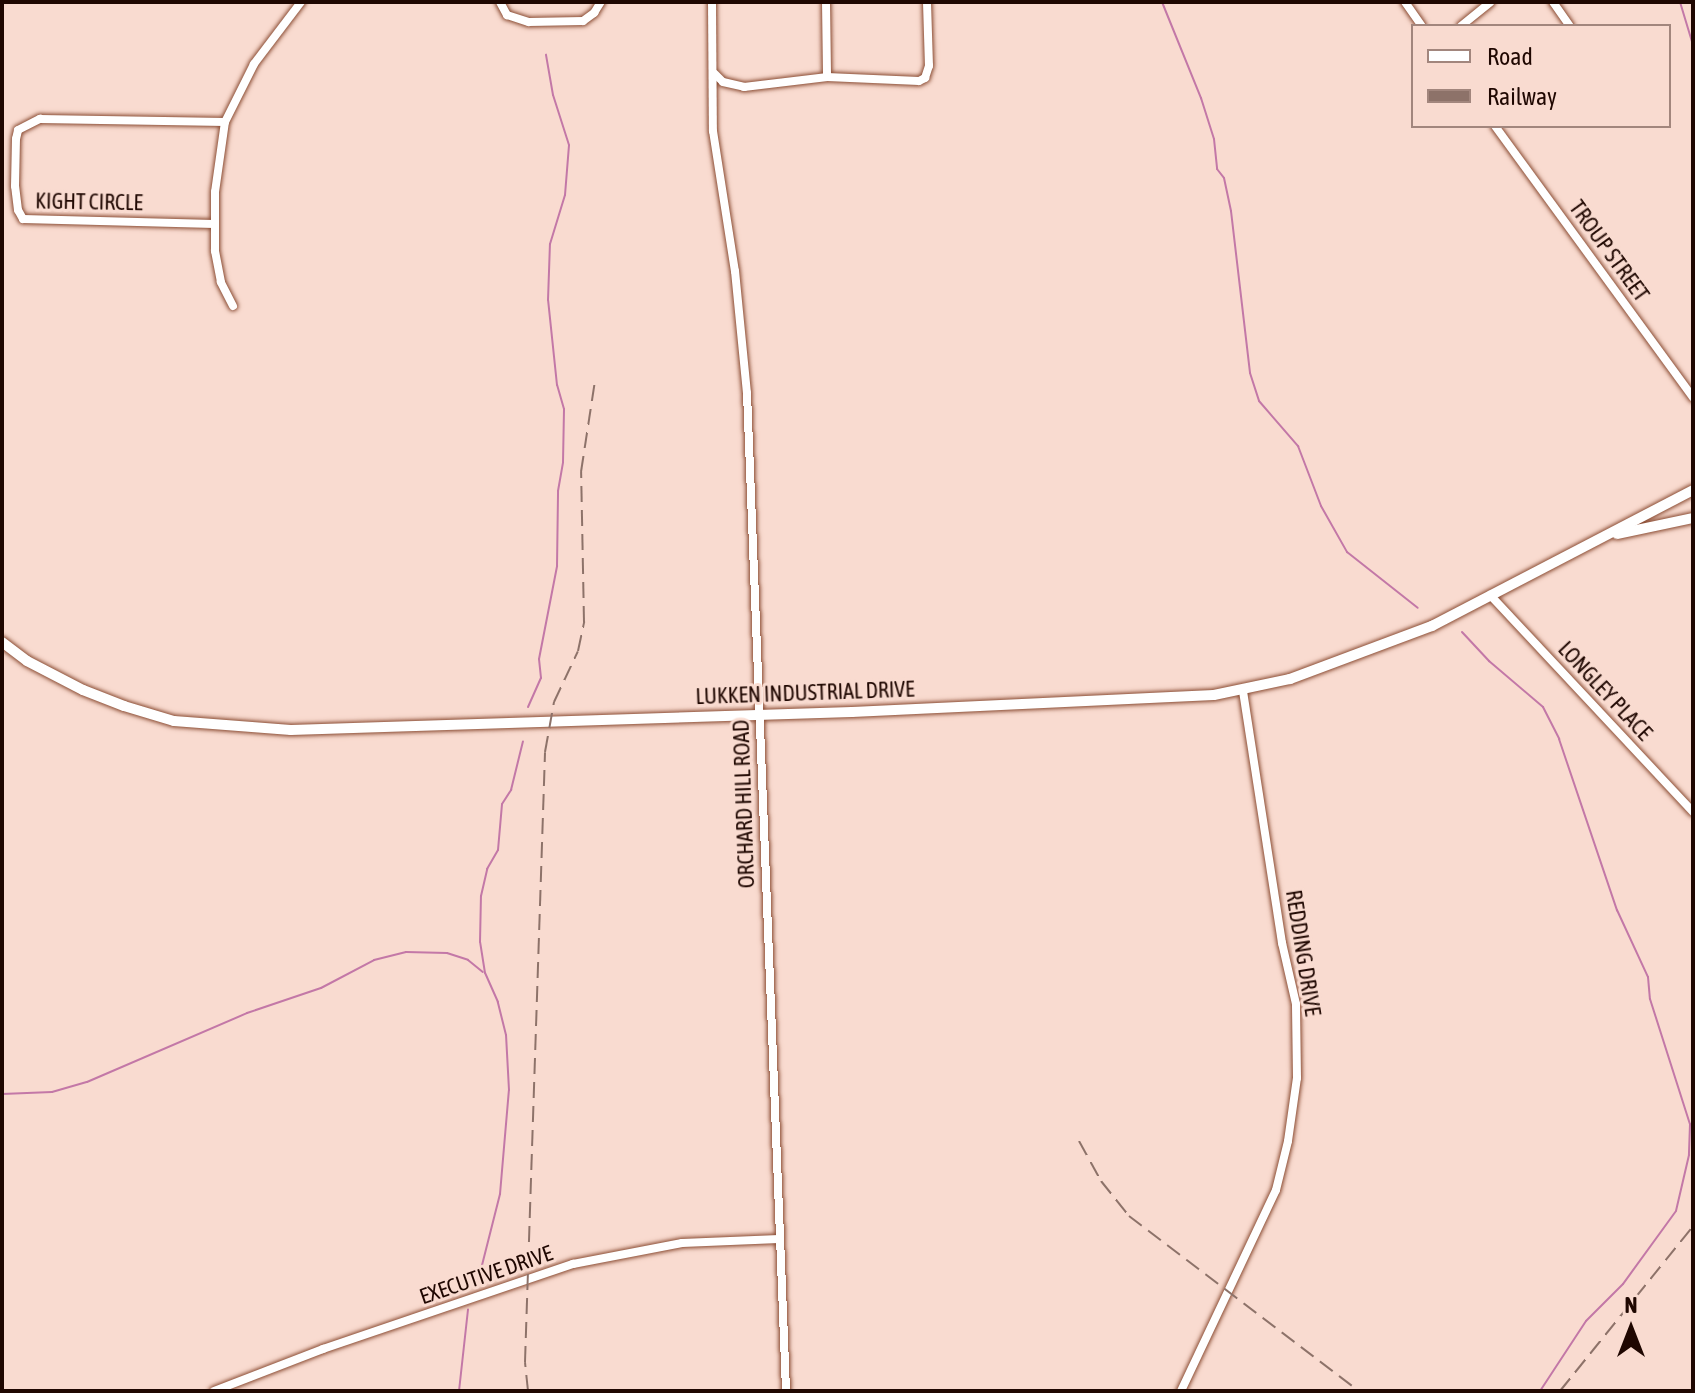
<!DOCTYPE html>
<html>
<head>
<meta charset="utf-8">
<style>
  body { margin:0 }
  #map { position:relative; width:1695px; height:1393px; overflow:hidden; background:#f9dbd0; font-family:"Asap Condensed",sans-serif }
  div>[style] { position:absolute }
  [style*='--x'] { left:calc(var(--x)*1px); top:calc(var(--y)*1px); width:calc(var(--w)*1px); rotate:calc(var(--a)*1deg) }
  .stream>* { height:2px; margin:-1px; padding:0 1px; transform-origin:1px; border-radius:1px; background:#c378a7 }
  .roads { filter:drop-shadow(0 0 2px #8b4d34) drop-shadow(0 0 2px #8b4d34) }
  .minor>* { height:8px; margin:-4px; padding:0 4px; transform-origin:4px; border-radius:4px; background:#fff }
  .major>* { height:10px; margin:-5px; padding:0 5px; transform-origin:5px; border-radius:5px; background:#fff }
  .rail>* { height:2px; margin-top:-1px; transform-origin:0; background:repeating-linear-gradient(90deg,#8d7269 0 16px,transparent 0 24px) }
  span { translate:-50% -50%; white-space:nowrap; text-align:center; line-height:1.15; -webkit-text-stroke:6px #f9dbd0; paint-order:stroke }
  .street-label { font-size:22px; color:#1f0701 }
  .frame { position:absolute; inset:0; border:4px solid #1f0701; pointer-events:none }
  .legend { position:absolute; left:1411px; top:24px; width:260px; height:104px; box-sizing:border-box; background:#f9dbd0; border:2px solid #a2867d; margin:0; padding:10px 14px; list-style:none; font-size:24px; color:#1f0701 }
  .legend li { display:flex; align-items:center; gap:16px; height:40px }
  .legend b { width:40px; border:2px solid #a2867d }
  .north { position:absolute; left:1591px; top:1289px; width:80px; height:80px; -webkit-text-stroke:6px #f9dbd0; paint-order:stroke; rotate:0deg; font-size:22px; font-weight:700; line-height:32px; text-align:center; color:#1f0701 }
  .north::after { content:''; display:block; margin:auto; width:28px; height:36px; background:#1f0701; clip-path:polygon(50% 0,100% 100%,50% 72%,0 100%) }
</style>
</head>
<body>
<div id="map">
  <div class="stream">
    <i style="--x:1162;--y:2;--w:104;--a:67.9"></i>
    <i style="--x:1201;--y:98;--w:43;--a:72.4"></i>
    <i style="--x:1214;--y:139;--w:30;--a:84"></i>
    <i style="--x:1217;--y:169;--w:11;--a:52"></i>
    <i style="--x:1224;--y:178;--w:34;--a:78"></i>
    <i style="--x:1231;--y:211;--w:163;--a:83.3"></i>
    <i style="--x:1250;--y:373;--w:29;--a:72"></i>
    <i style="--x:1259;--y:401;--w:60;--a:49.1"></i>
    <i style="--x:1298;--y:446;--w:64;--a:69"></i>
    <i style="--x:1321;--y:506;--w:53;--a:60.5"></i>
    <i style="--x:1347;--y:552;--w:90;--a:38.3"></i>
    <i style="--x:1680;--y:2;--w:45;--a:73.2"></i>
    <i style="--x:1462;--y:632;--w:40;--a:47"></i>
    <i style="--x:1489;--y:661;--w:71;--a:40.4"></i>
    <i style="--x:1543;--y:707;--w:36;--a:63"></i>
    <i style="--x:1559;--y:739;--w:181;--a:71.3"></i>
    <i style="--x:1617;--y:910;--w:74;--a:65.2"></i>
    <i style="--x:1648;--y:977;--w:22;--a:85"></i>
    <i style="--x:1650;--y:999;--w:131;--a:72.3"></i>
    <i style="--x:1690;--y:1124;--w:31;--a:92"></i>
    <i style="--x:1689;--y:1155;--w:57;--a:103.1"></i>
    <i style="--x:1676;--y:1211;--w:90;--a:126"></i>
    <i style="--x:1623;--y:1284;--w:52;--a:135"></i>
    <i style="--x:1586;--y:1321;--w:84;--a:123.3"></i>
    <i style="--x:528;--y:707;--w:32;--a:-66"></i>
    <i style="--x:541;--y:678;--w:19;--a:-96"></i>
    <i style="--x:539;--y:659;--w:95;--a:-79"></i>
    <i style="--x:557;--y:566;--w:75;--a:-89.2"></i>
    <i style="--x:558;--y:491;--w:29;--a:-80"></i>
    <i style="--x:563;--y:462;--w:53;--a:-88.9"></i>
    <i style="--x:564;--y:409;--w:25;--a:-106"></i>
    <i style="--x:557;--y:385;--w:85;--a:-96"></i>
    <i style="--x:548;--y:300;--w:56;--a:-88"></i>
    <i style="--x:550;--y:244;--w:51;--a:-73"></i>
    <i style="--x:565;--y:195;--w:50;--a:-85.4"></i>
    <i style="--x:569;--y:145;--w:52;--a:-107.7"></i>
    <i style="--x:553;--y:95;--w:41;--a:-99.9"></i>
    <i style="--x:2;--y:1094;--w:50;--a:-2.3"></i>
    <i style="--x:52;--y:1092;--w:36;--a:-16"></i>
    <i style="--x:87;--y:1082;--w:174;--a:-23.3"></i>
    <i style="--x:247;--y:1013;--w:78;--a:-18.7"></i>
    <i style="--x:321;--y:988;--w:60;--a:-27.8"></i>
    <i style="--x:374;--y:960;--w:33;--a:-14"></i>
    <i style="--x:406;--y:952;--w:41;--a:1.4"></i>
    <i style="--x:447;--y:953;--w:22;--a:18"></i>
    <i style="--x:468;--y:960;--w:19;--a:39"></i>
    <i style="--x:478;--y:1281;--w:90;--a:-75.8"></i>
    <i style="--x:500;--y:1194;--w:104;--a:-85.1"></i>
    <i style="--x:509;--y:1090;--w:55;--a:-93.1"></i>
    <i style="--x:506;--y:1035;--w:34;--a:-104"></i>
    <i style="--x:498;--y:1002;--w:32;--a:-114"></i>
    <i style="--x:485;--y:973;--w:31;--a:-99"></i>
    <i style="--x:480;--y:942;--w:46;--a:-88.8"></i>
    <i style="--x:481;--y:896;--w:28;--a:-77"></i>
    <i style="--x:487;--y:869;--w:22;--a:-60"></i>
    <i style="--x:498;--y:850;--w:46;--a:-85"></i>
    <i style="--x:502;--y:804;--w:17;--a:-57"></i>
    <i style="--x:511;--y:790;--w:50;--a:-76.2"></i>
    <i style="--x:459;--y:1391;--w:82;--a:-83.7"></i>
  </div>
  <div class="roads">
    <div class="minor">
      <i style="--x:500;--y:2;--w:15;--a:62"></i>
      <i style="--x:507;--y:15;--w:23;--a:18"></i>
      <i style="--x:529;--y:22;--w:54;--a:-1.1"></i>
      <i style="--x:583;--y:21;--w:14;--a:-36"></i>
      <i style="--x:594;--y:13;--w:13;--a:-58"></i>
      <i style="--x:712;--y:2;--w:129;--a:89.6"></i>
      <i style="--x:713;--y:131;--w:142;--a:81.1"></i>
      <i style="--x:735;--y:271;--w:123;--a:84.4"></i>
      <i style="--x:747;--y:393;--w:999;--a:87.76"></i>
      <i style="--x:826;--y:2;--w:75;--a:89.2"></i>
      <i style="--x:1405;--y:2;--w:29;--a:55"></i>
      <i style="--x:1553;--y:2;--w:29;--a:55"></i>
      <i style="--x:1461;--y:26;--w:38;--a:-39"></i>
      <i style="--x:715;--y:74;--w:11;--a:45"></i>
      <i style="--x:723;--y:82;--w:22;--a:13"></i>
      <i style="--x:744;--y:87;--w:84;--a:-6.9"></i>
      <i style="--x:827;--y:77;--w:92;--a:2.5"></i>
      <i style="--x:919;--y:81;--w:7;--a:-27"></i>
      <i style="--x:925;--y:78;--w:13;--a:-72"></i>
      <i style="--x:929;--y:66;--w:64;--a:-91.8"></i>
      <i style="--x:1495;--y:126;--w:336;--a:53.9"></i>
      <i style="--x:214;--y:224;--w:191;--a:-178.5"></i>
      <i style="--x:23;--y:219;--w:10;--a:-119"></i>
      <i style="--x:18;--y:210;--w:24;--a:-97"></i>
      <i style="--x:15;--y:186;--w:47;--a:-88.8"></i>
      <i style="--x:16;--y:139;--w:9;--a:-77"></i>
      <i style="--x:18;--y:130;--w:25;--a:-27"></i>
      <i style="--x:40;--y:119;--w:185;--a:0.9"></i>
      <i style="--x:233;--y:306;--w:27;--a:-117"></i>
      <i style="--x:221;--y:282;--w:32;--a:-101"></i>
      <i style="--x:215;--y:251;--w:59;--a:-90"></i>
      <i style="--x:215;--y:192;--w:71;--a:-81.9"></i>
      <i style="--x:225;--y:122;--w:65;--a:-63.4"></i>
      <i style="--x:254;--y:64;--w:78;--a:-52.8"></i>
      <i style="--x:1490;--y:595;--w:297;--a:46.9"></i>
      <i style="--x:214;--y:1391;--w:117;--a:-21.1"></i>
      <i style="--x:323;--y:1349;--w:264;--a:-18.8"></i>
      <i style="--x:573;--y:1264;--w:111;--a:-10.9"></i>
      <i style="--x:682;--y:1243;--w:97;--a:-2.4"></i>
      <i style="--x:1181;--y:1391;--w:222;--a:-64.7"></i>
      <i style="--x:1276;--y:1190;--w:50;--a:-76.2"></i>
      <i style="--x:1288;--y:1141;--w:64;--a:-81.9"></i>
      <i style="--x:1297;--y:1078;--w:74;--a:-90.8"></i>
      <i style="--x:1296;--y:1004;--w:63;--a:-102.9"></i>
      <i style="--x:1282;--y:943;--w:255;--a:-98.8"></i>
    </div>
    <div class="major">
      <i style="--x:1617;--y:534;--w:78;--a:-11.9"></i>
      <i style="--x:2;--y:642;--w:31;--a:37"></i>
      <i style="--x:27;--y:661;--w:63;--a:27.4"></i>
      <i style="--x:83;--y:690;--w:44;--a:21.3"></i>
      <i style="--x:124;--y:706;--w:52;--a:16.7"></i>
      <i style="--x:174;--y:721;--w:117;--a:4.4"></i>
      <i style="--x:291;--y:730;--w:561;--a:-1.84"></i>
      <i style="--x:852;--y:712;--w:362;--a:-2.7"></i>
      <i style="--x:1214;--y:695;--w:78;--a:-11.9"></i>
      <i style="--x:1290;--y:679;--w:152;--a:-20.5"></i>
      <i style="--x:1432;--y:626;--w:294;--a:-27.5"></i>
    </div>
  </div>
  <div class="rail">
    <i style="--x:1079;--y:1141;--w:46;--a:61.2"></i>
    <i style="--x:1101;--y:1181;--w:45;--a:51.3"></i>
    <i style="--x:1129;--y:1216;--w:289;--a:37.3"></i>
    <i style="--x:528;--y:1391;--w:29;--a:-96"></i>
    <i style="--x:525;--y:1362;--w:610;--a:-88.12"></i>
    <i style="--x:545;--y:752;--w:51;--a:-79.8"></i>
    <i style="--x:554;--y:702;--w:56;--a:-64.8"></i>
    <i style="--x:578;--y:651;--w:30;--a:-78"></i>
    <i style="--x:584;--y:622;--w:150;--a:-91.1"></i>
    <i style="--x:581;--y:472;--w:93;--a:-81.3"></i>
    <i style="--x:1560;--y:1391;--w:212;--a:-51.1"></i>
  </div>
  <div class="street-label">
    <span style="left:89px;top:202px;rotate:1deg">KIGHT CIRCLE</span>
    <span style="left:1609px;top:251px;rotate:54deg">TROUP STREET</span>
    <span style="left:1605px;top:691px;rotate:47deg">LONGLEY PLACE</span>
    <span style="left:805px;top:693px;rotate:-2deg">LUKKEN INDUSTRIAL DRIVE</span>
    <span style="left:744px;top:804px;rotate:-92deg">ORCHARD HILL ROAD</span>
    <span style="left:1303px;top:953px;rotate:81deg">REDDING DRIVE</span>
    <span style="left:486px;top:1275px;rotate:-19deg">EXECUTIVE DRIVE</span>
  </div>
  <div class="frame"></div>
  <ul class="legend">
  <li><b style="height:10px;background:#fff"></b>Road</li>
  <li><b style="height:10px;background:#8d7269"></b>Railway</li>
  </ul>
  <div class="north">N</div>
</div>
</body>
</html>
